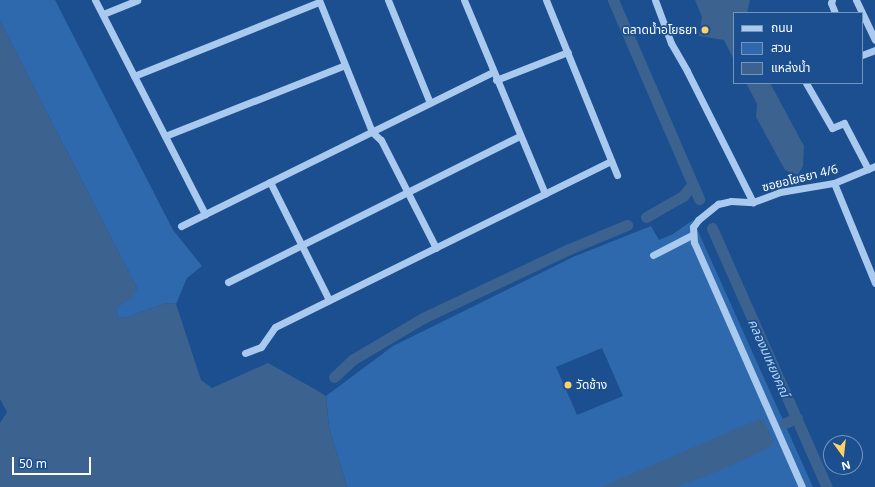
<!DOCTYPE html>
<html>
<head>
<meta charset="utf-8">
<style>
  body { margin:0 }
  #map { position:relative; width:875px; height:487px; overflow:hidden; background:#1b4f8f; font-family:"Noto Sans","Noto Sans Thai",sans-serif }
  div>[style] { position:absolute }
  [style*='--x'] { left:calc(var(--x)*1px); top:calc(var(--y)*1px); width:calc(var(--w)*1px); rotate:calc(var(--a)*1deg) }
  .green>* { inset:0; background:#2e69ad }
  .water>* { inset:0; background:#3c6290 }
  .canal>* { height:11px; margin:-5.5px; padding:0 5.5px; transform-origin:5.5px; border-radius:5.5px; background:#3c6290 }
  .minor>* { height:7px; margin:-3.5px; padding:0 3.5px; transform-origin:3.5px; border-radius:3.5px; background:#a9c9ee }
  .dots>* { width:11px; height:11px; translate:-50% -50%; box-sizing:border-box; border:2px solid #1b4f8f; border-radius:50% }
  span { translate:-50% -50%; white-space:nowrap; text-align:center; line-height:1.15; -webkit-text-stroke:3.5px #1b4f8f; paint-order:stroke }
  .poi-label { font-size:12px; color:#fff }
  .right { translate:-100% -50%; text-align:right }
  .left { translate:0 -50%; text-align:left }
  .street-label { font-size:12px; color:#fff }
  .water-label { font-size:13px; color:#b5d3f5; font-style:italic }
  .legend { position:absolute; left:733px; top:12px; width:130px; height:72px; box-sizing:border-box; background:#1b4f8f; border:1px solid #7695bc; margin:0; padding:5px 7px; list-style:none; font-size:12px; color:#fff }
  .legend li { display:flex; align-items:center; gap:8px; height:20px }
  .legend b { width:20px; border:1px solid #7695bc }
  .north { position:absolute; left:823px; top:435px; width:40px; height:40px; box-sizing:border-box; background:#1b4f8f; border:1px solid #7695bc; border-radius:50%; rotate:165deg; font-size:11px; font-weight:700; line-height:16px; text-align:center; color:#fff }
  .north::after { content:''; display:block; margin:auto; width:14px; height:18px; background:#ffd166; clip-path:polygon(50% 0,100% 100%,50% 72%,0 100%) }
  .scale { position:absolute; left:12px; top:457px; width:79px; height:18px; box-sizing:border-box; border:2px solid #fff; border-top:0; padding-left:5px; font-size:12px; line-height:14px; white-space:nowrap; color:#fff; -webkit-text-stroke:3px #1b4f8f; paint-order:stroke }
</style>
</head>
<body>
<div id="map">
  <div class="green">
    <i style="clip-path:polygon(0 0,55px 0,173px 230px,202px 266px,187px 278px,176px 304px,167px 303px,124px 318px,118px 317px,116px 308px,132px 297px,137px 288px,0 21px)"></i>
    <i style="clip-path:polygon(evenodd,693px 220px,813px 487px,347px 487px,329px 427px,326px 396px,393px 346px,573px 257px,651px 226px,659px 240px,673px 234px,693px 220px,602px 348px,623px 396px,577px 415px,556px 367px,602px 348px)"></i>
  </div>
  <div class="water">
    <i style="clip-path:polygon(695px 0,750px 0,747px 13px,734px 13px,734px 60px,724px 40px,699px 36px,702px 17px)"></i>
    <i style="clip-path:polygon(0 21px,137px 288px,133px 297px,116px 308px,118px 317px,124px 318px,167px 303px,176px 304px,201px 380px,212px 388px,268px 363px,318px 391px,326px 396px,329px 427px,347px 487px,0 487px,0 423px,7px 412px,0 399px)"></i>
    <i style="clip-path:polygon(746px 83px,770px 83px,804px 146px,803px 166px,798px 175px,785px 170px,756px 117px,757px 104px)"></i>
    <i style="clip-path:polygon(759px 419px,764px 420px,773px 441px,771px 447px,714px 473px,677px 487px,601px 487px)"></i>
  </div>
  <div class="canal">
    <i style="--x:613;--y:0;--w:217;--a:66.6"></i>
    <i style="--x:646;--y:217;--w:43;--a:-29.6"></i>
    <i style="--x:683;--y:196;--w:14;--a:-51"></i>
    <i style="--x:712;--y:228;--w:283;--a:66.1"></i>
    <i style="--x:334;--y:377;--w:25;--a:-43"></i>
    <i style="--x:352;--y:360;--w:82;--a:-30.6"></i>
    <i style="--x:423;--y:318;--w:161;--a:-25.3"></i>
    <i style="--x:569;--y:249;--w:63;--a:-22.5"></i>
    <i style="--x:785;--y:423;--w:13;--a:-23"></i>
  </div>
  <div class="minor">
    <i style="--x:95;--y:0;--w:241;--a:62.8"></i>
    <i style="--x:319;--y:0;--w:142;--a:68.1"></i>
    <i style="--x:372;--y:132;--w:12;--a:42"></i>
    <i style="--x:381;--y:140;--w:121;--a:63"></i>
    <i style="--x:388;--y:0;--w:111;--a:67.8"></i>
    <i style="--x:464;--y:0;--w:210;--a:67.3"></i>
    <i style="--x:546;--y:0;--w:189;--a:67.9"></i>
    <i style="--x:655;--y:0;--w:46;--a:69.6"></i>
    <i style="--x:671;--y:43;--w:32;--a:60"></i>
    <i style="--x:687;--y:71;--w:147;--a:63.3"></i>
    <i style="--x:832;--y:0;--w:3;--a:108"></i>
    <i style="--x:831;--y:3;--w:11;--a:68"></i>
    <i style="--x:856;--y:0;--w:44;--a:64.6"></i>
    <i style="--x:103;--y:14;--w:37;--a:-22"></i>
    <i style="--x:862;--y:55;--w:14;--a:-21"></i>
    <i style="--x:134;--y:76;--w:199;--a:-21.8"></i>
    <i style="--x:496;--y:80;--w:77;--a:-21.3"></i>
    <i style="--x:806;--y:83;--w:52;--a:60"></i>
    <i style="--x:832;--y:128;--w:13;--a:-23"></i>
    <i style="--x:844;--y:123;--w:52;--a:62.4"></i>
    <i style="--x:165;--y:136;--w:193;--a:-21.5"></i>
    <i style="--x:270;--y:182;--w:132;--a:63.4"></i>
    <i style="--x:834;--y:183;--w:108;--a:67.7"></i>
    <i style="--x:181;--y:226;--w:348;--a:-26.3"></i>
    <i style="--x:653;--y:255;--w:44;--a:-27.1"></i>
    <i style="--x:228;--y:282;--w:326;--a:-26.6"></i>
    <i style="--x:245;--y:353;--w:17;--a:-21"></i>
    <i style="--x:261;--y:347;--w:24;--a:-55"></i>
    <i style="--x:275;--y:327;--w:375;--a:-26.3"></i>
    <i style="--x:802;--y:487;--w:268;--a:-113.8"></i>
    <i style="--x:694;--y:242;--w:15;--a:-94"></i>
    <i style="--x:693;--y:227;--w:9;--a:-54"></i>
    <i style="--x:698;--y:220;--w:26;--a:-39"></i>
    <i style="--x:718;--y:204;--w:13;--a:-13"></i>
    <i style="--x:731;--y:201;--w:22;--a:3"></i>
    <i style="--x:753;--y:202;--w:29;--a:-20"></i>
    <i style="--x:780;--y:192;--w:55;--a:-9.5"></i>
    <i style="--x:834;--y:183;--w:44;--a:-22.5"></i>
  </div>
  <div class="dots">
    <i style="left:705px;top:30px;background:#ffd166"></i>
    <i style="left:568px;top:385px;background:#ffd166"></i>
  </div>
  <div class="poi-label">
    <span class="right" style="left:697px;top:30px">ตลาดน้ำอโยธยา</span>
    <span class="left" style="left:576px;top:385px">วัดช้าง</span>
  </div>
  <div class="street-label">
    <span style="left:800px;top:178px;rotate:-14deg">ซอยอโยธยา 4/6</span>
  </div>
  <div class="water-label">
    <span style="left:769px;top:358px;rotate:66deg">คลองมเหยงคณ์</span>
  </div>
  <ul class="legend">
  <li><b style="height:5px;background:#a9c9ee"></b>ถนน</li>
  <li><b style="height:11px;background:#2e69ad"></b>สวน</li>
  <li><b style="height:11px;background:#3c6290"></b>แหล่งน้ำ</li>
  </ul>
  <div class="north">N</div>
  <div class="scale">50 m</div>
</div>
</body>
</html>
